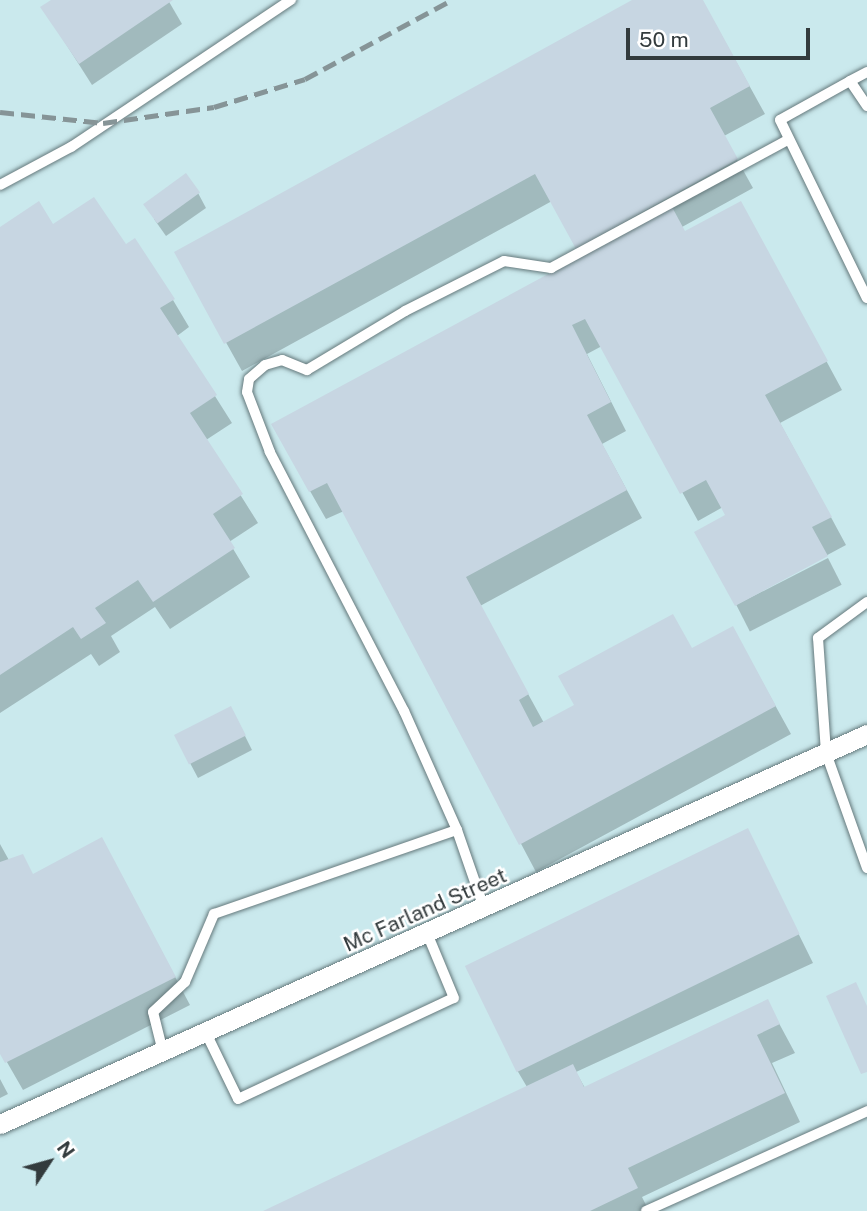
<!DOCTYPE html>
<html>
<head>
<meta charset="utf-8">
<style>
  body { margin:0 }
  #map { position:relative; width:867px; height:1211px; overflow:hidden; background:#def4f7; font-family:"Public Sans",sans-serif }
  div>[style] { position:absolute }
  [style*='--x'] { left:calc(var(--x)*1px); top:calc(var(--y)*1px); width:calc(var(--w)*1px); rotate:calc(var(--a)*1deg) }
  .built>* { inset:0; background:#cae9ed; transform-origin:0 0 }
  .shadow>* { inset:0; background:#0003; transform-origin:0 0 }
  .building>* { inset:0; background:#c7d6e2; transform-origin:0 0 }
  .roads { filter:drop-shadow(0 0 2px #65797c) drop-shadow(0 0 2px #65797c) }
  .lane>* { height:10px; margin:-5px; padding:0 5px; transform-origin:5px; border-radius:5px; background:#fff }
  .street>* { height:19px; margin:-9.5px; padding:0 9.5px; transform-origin:9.5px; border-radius:9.5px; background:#fff }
  .rail>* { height:5px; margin-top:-2.5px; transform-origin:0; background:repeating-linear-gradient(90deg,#869497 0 14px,transparent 0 21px) }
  span { translate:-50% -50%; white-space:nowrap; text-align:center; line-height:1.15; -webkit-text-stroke:5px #fff; paint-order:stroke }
  .street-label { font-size:21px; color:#333b3d }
  .north { position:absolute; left:14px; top:1127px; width:70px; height:70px; -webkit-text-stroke:5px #fff; paint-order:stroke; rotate:54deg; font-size:19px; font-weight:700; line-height:28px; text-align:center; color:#333b3d }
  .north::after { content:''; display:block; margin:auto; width:24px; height:32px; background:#333b3d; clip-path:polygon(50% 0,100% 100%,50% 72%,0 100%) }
  .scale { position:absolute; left:626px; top:28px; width:184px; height:32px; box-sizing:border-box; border:4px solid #333b3d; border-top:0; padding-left:9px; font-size:21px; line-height:24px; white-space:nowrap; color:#333b3d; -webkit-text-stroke:5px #fff; paint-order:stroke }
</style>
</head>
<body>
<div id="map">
  <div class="built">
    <i style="left:0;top:0;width:867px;height:1211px"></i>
  </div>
  <div class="shadow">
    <i style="clip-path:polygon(54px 0,168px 0,182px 24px,92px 85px,43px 8px)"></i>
    <i style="clip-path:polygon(636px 0,702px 0,765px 114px,724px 136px,753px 188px,682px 227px,685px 233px,756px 231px,842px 390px,780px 423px,846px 545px,736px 604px,728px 516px,723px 507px,698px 521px,602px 346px,587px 354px,626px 431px,602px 444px,642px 518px,480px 606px,544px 723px,692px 650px,748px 656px,791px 734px,536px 872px,344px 511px,326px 519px,310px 491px,583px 257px,552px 201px,242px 371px,176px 253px)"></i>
    <i style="clip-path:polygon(198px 193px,206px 208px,166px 236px,154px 219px)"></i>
    <i style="clip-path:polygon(52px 226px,125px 247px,173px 300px,189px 327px,177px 336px,232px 423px,206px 440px,258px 523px,229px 542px,250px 577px,170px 629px,155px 607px,111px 636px,120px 652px,99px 666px,91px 654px,0 713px,0 229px)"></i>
    <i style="left:828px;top:558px;width:30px;height:103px;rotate:63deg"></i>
    <i style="clip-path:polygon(238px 722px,252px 750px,198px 778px,190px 763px)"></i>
    <i style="clip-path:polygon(747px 830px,813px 963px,576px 1072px,585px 1088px,767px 1001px,795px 1053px,772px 1063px,800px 1122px,642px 1197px,649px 1211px,267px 1211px,527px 1087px,514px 1065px)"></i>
    <i style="clip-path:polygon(0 844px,10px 862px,33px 875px,117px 867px,190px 1005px,23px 1090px,0 1050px)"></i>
    <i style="clip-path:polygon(0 1079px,8px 1094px,0 1098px)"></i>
  </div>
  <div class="building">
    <i style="clip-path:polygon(51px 0,173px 0,79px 64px,40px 7px)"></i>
    <i style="clip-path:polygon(632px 0,703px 0,750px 86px,710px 108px,738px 159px,576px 249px,535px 174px,224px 344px,174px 252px)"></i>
    <i style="left:186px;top:173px;width:24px;height:53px;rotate:54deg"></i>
    <i style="clip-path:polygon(94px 197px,126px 244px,135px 238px,175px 299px,160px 308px,217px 395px,190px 413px,243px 494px,213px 514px,235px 548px,153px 602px,138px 580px,95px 608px,106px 623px,81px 639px,73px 627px,0 675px,0 227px,39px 201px,53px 224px)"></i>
    <i style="clip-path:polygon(741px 201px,828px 361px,765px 395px,832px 517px,812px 527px,828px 556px,735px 606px,694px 532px,725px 515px,706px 480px,680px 494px,585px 319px,572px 325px,611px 402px,587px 415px,627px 490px,466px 577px,529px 694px,519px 700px,533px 727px,574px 705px,558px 676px,673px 614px,692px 648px,733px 626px,776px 706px,519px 845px,327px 483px,309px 492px,271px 424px,672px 207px,685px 231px)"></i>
    <i style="left:231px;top:706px;width:33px;height:64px;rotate:63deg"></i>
    <i style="left:748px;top:828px;width:118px;height:315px;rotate:64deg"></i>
    <i style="clip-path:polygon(102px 837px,176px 977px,5px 1063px,0 1054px,0 862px,23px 854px,33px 874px)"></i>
    <i style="clip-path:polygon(856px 982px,867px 1006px,867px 1072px,861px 1074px,826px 996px)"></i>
    <i style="clip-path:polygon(768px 999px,780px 1024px,757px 1035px,785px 1093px,628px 1168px,638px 1188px,590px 1211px,263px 1211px,573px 1064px,584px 1087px)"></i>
  </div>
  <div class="roads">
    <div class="lane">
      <i style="--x:850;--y:81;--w:19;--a:-28"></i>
      <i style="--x:867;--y:106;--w:30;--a:-124"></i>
      <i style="--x:850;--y:81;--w:80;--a:150.9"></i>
      <i style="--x:780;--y:120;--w:198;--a:64"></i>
      <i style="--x:0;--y:185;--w:81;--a:-28.2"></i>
      <i style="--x:71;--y:147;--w:265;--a:-33.8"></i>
      <i style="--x:867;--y:602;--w:61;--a:143.7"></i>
      <i style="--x:818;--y:638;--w:115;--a:86"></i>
      <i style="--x:826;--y:753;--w:122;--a:70.4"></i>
      <i style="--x:484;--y:908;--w:83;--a:-109.1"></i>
      <i style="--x:457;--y:830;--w:130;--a:-114"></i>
      <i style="--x:404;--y:711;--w:292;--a:-117.4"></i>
      <i style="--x:270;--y:452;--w:64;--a:-111"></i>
      <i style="--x:247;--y:392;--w:13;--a:-81"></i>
      <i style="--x:249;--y:379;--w:21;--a:-41"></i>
      <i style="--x:265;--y:365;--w:18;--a:-16"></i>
      <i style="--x:282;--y:360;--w:27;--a:22"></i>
      <i style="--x:307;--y:370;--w:114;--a:-31"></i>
      <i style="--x:405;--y:311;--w:111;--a:-26.8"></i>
      <i style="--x:504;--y:261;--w:48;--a:8.5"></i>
      <i style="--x:551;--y:268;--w:269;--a:-28.4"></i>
      <i style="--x:206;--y:1033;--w:73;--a:64.1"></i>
      <i style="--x:238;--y:1099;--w:238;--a:-25.1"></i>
      <i style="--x:454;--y:998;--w:70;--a:-112.6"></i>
      <i style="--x:163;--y:1052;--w:41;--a:-104"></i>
      <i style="--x:153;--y:1012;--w:44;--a:-43.2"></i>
      <i style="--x:185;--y:982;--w:74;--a:-66.9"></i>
      <i style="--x:214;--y:914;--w:257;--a:-19.1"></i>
      <i style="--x:646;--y:1211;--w:243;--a:-24.3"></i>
    </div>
    <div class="street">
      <i style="--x:0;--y:1124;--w:951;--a:-24.22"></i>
    </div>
  </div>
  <div class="rail">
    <i style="--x:0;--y:112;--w:104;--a:6.1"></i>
    <i style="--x:103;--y:123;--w:112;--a:-8.2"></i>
    <i style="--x:214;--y:107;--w:95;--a:-17.1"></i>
    <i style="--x:305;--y:79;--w:167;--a:-28.3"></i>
  </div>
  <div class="street-label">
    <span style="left:425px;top:910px;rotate:-24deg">Mc Farland Street</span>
  </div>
  <div class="north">N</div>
  <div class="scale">50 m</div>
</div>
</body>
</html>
